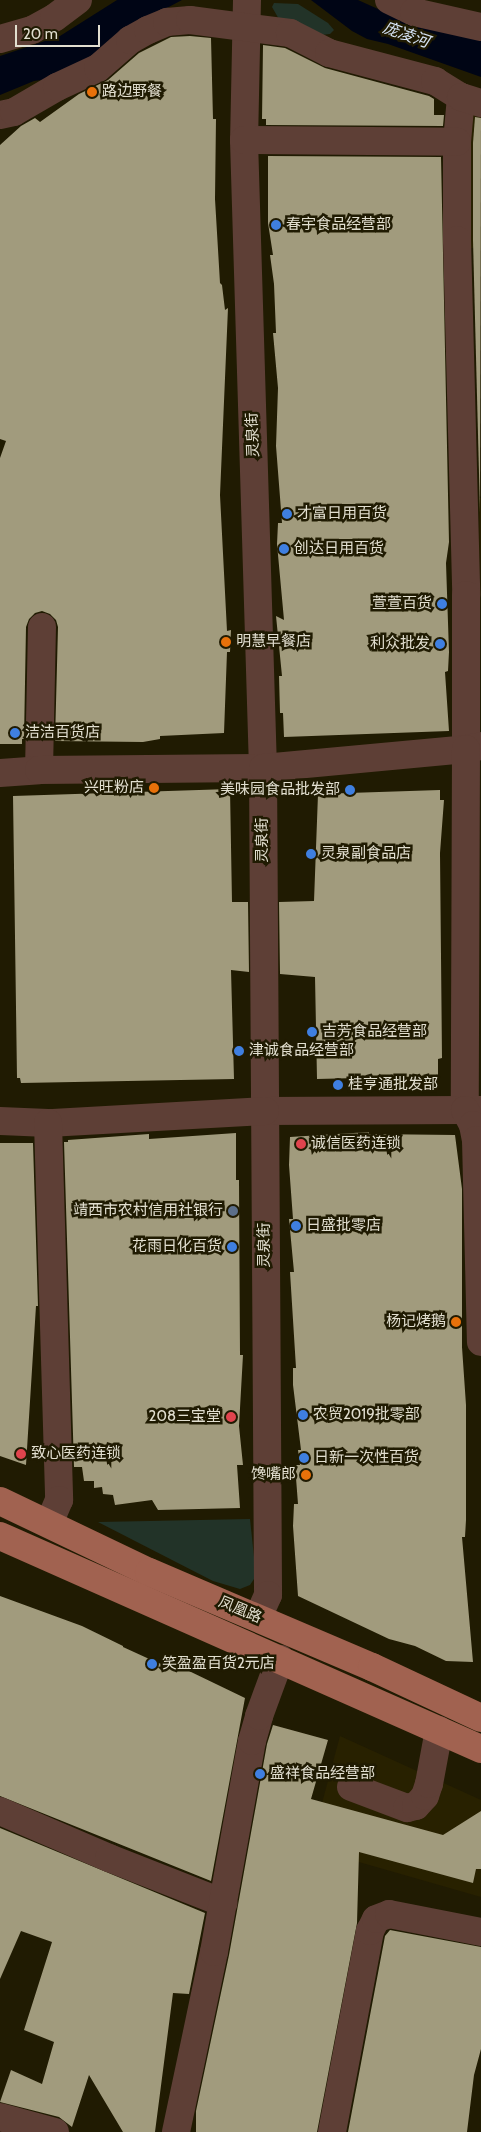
<!DOCTYPE html>
<html>
<head>
<meta charset="utf-8">
<style>
  body { margin:0 }
  #map { position:relative; width:481px; height:2132px; overflow:hidden; background:#201b02; font-family:Cabin,"Noto Sans SC",sans-serif }
  div>[style] { position:absolute }
  [style*='--x'] { left:calc(var(--x)*1px); top:calc(var(--y)*1px); width:calc(var(--w)*1px); rotate:calc(var(--a)*1deg) }
  .built>* { inset:0; background:#282100; transform-origin:0 0 }
  .green>* { inset:0; background:#223328 }
  .water>* { inset:0; background:#000515 }
  .building>* { inset:0; background:#a19b7d }
  .minor>* { height:28px; margin:-14px; padding:0 14px; transform-origin:14px; border-radius:14px; background:#5e3f36 }
  .major>* { height:28px; margin:-14px; padding:0 14px; transform-origin:14px; border-radius:14px; background:#a16250 }
  .dots>* { width:14px; height:14px; translate:-50% -50%; box-sizing:border-box; border:2px solid #201b02; border-radius:50% }
  span { translate:-50% -50%; white-space:nowrap; text-align:center; line-height:1.15; -webkit-text-stroke:5px #201b02; paint-order:stroke }
  .poi-label { font-size:15px; color:#e2dfd0 }
  .left { translate:0 -50%; text-align:left }
  .right { translate:-100% -50%; text-align:right }
  .street-label { font-size:15px; color:#e2dfd0 }
  .water-label { font-size:16px; color:#d8e6f8; font-style:italic }
  .scale { position:absolute; left:15px; top:25px; width:85px; height:22px; box-sizing:border-box; border:2px solid #e2dfd0; border-top:0; padding-left:6px; font-size:15px; line-height:18px; white-space:nowrap; color:#e2dfd0; -webkit-text-stroke:4px #201b02; paint-order:stroke }
</style>
</head>
<body>
<div id="map">
  <div class="built">
    <i style="left:481px;top:111px;width:137px;height:12px;rotate:90deg"></i>
    <i style="clip-path:polygon(479px 498px,481px 498px,480px 637px)"></i>
    <i style="clip-path:polygon(340px 1736px,481px 1800px,481px 1897px,310px 1848px)"></i>
  </div>
  <div class="green">
    <i style="clip-path:polygon(274px 3px,298px 4px,328px 23px,334px 30px,330px 34px,321px 35px,280px 21px,272px 7px)"></i>
    <i style="clip-path:polygon(250px 1519px,256px 1576px,250px 1585px,240px 1589px,213px 1581px,98px 1522px)"></i>
  </div>
  <div class="water">
    <i style="clip-path:polygon(117px 0,182px 0,144px 20px,74px 69px,49px 79px,34px 81px,0 95px,0 56px,60px 36px)"></i>
    <i style="clip-path:polygon(311px 0,358px 0,409px 23px,481px 40px,481px 77px,388px 44px,367px 39px,352px 31px)"></i>
  </div>
  <div class="building">
    <i style="clip-path:polygon(190px 36px,211px 38px,213px 119px,216px 119px,215px 199px,220px 283px,222px 285px,225px 310px,228px 308px,220px 495px,227px 631px,231px 630px,230px 652px,227px 652px,224px 733px,160px 736px,160px 739px,143px 742px,55px 741px,58px 627px,56px 620px,50px 614px,42px 611px,35px 613px,29px 619px,26px 627px,24px 739px,22px 739px,22px 744px,0 744px,0 458px,6px 441px,0 439px,0 145px,21px 126px,35px 118px,40px 122px,79px 94px,108px 80px,139px 53px,171px 37px)"></i>
    <i style="clip-path:polygon(263px 45px,285px 48px,325px 68px,429px 96px,434px 99px,434px 115px,444px 115px,443px 126px,266px 125px,266px 119px,262px 119px)"></i>
    <i style="clip-path:polygon(475px 117px,481px 118px,480px 512px,473px 240px,473px 143px)"></i>
    <i style="clip-path:polygon(268px 156px,441px 157px,449px 542px,446px 563px,449px 652px,448px 671px,445px 672px,449px 731px,284px 737px,283px 713px,280px 713px,279px 676px,282px 676px,276px 616px,284px 620px,277px 544px,278px 523px,282px 523px,276px 446px,278px 388px,273px 333px,276px 333px,274px 284px,270px 255px,273px 255px,268px 223px)"></i>
    <i style="clip-path:polygon(230px 789px,232px 902px,248px 902px,249px 972px,231px 970px,234px 1079px,21px 1083px,20px 1078px,17px 1078px,13px 796px)"></i>
    <i style="clip-path:polygon(440px 790px,440px 800px,444px 800px,440px 853px,442px 1058px,438px 1059px,438px 1076px,317px 1079px,315px 977px,280px 974px,279px 902px,314px 901px,318px 794px)"></i>
    <i style="clip-path:polygon(369px 1132px,369px 1134px,455px 1135px,462px 1189px,462px 1347px,466px 1405px,466px 1520px,465px 1537px,462px 1537px,473px 1662px,446px 1661px,415px 1646px,389px 1639px,298px 1596px,293px 1526px,294px 1504px,298px 1504px,295px 1465px,300px 1465px,298px 1450px,301px 1450px,293px 1385px,293px 1368px,296px 1368px,290px 1272px,294px 1272px,289px 1219px,293px 1219px,289px 1165px,290px 1137px)"></i>
    <i style="clip-path:polygon(236px 1133px,236px 1180px,239px 1180px,240px 1355px,243px 1355px,239px 1426px,243px 1465px,237px 1465px,240px 1508px,158px 1510px,152px 1500px,115px 1505px,113px 1495px,103px 1494px,102px 1487px,94px 1488px,94px 1481px,84px 1481px,82px 1467px,74px 1467px,64px 1142px,68px 1142px,68px 1140px,149px 1134px,149px 1139px)"></i>
    <i style="clip-path:polygon(0 1143px,33px 1143px,38px 1306px,36px 1306px,26px 1465px,0 1456px)"></i>
    <i style="clip-path:polygon(0 1596px,82px 1626px,123px 1646px,123px 1647px,158px 1663px,189px 1671px,245px 1698px,211px 1881px,0 1796px)"></i>
    <i style="clip-path:polygon(273px 1725px,328px 1740px,311px 1799px,443px 1835px,481px 1811px,481px 1869px,476px 1869px,473px 1883px,359px 1852px,357px 1923px,317px 2132px,196px 2132px,196px 2111px,229px 1955px,267px 1744px)"></i>
    <i style="clip-path:polygon(0 1828px,205px 1913px,189px 1994px,173px 1993px,155px 2132px,123px 2132px,89px 2075px,72px 2127px,59px 2117px,0 2102px,11px 2070px,42px 2084px,54px 2042px,24px 2030px,52px 1942px,21px 1931px,0 1979px)"></i>
    <i style="clip-path:polygon(390px 1930px,481px 1947px,481px 2049px,474px 2075px,467px 2132px,348px 2132px,385px 1936px)"></i>
  </div>
  <div class="minor">
    <i style="--x:247;--y:0;--w:140;--a:91.2"></i>
    <i style="--x:244;--y:140;--w:628;--a:88.27"></i>
    <i style="--x:263;--y:768;--w:827;--a:89.65"></i>
    <i style="--x:268;--y:1595;--w:24;--a:114"></i>
    <i style="--x:389;--y:0;--w:28;--a:26"></i>
    <i style="--x:414;--y:12;--w:69;--a:12.6"></i>
    <i style="--x:0;--y:39;--w:33;--a:-16"></i>
    <i style="--x:32;--y:30;--w:25;--a:-29"></i>
    <i style="--x:54;--y:18;--w:30;--a:-37"></i>
    <i style="--x:461;--y:97;--w:45;--a:95.1"></i>
    <i style="--x:457;--y:142;--w:98;--a:90"></i>
    <i style="--x:457;--y:240;--w:355;--a:88.5"></i>
    <i style="--x:466;--y:595;--w:154;--a:90"></i>
    <i style="--x:466;--y:749;--w:15;--a:-11"></i>
    <i style="--x:0;--y:115;--w:14;--a:-12"></i>
    <i style="--x:14;--y:112;--w:50;--a:-30.2"></i>
    <i style="--x:57;--y:87;--w:45;--a:-24.9"></i>
    <i style="--x:98;--y:68;--w:43;--a:-41.2"></i>
    <i style="--x:130;--y:40;--w:21;--a:-29"></i>
    <i style="--x:148;--y:30;--w:21;--a:-23"></i>
    <i style="--x:167;--y:22;--w:23;--a:-5"></i>
    <i style="--x:190;--y:20;--w:101;--a:7.4"></i>
    <i style="--x:290;--y:33;--w:44;--a:27.1"></i>
    <i style="--x:329;--y:53;--w:110;--a:14.8"></i>
    <i style="--x:435;--y:81;--w:31;--a:32"></i>
    <i style="--x:461;--y:97;--w:21;--a:17"></i>
    <i style="--x:244;--y:140;--w:213;--a:0.5"></i>
    <i style="--x:39;--y:770;--w:143;--a:-88.8"></i>
    <i style="--x:0;--y:773;--w:39;--a:-4"></i>
    <i style="--x:39;--y:770;--w:224;--a:-0.5"></i>
    <i style="--x:263;--y:768;--w:204;--a:-5.3"></i>
    <i style="--x:466;--y:749;--w:361;--a:90.2"></i>
    <i style="--x:465;--y:1110;--w:200;--a:179.7"></i>
    <i style="--x:265;--y:1111;--w:217;--a:176.8"></i>
    <i style="--x:48;--y:1123;--w:48;--a:-177.6"></i>
    <i style="--x:481;--y:1110;--w:16;--a:180"></i>
    <i style="--x:465;--y:1110;--w:17;--a:62"></i>
    <i style="--x:473;--y:1125;--w:15;--a:79"></i>
    <i style="--x:476;--y:1140;--w:202;--a:88.6"></i>
    <i style="--x:48;--y:1123;--w:377;--a:88.3"></i>
    <i style="--x:59;--y:1500;--w:25;--a:113"></i>
    <i style="--x:351;--y:1787;--w:60;--a:20.6"></i>
    <i style="--x:407;--y:1808;--w:9;--a:-13"></i>
    <i style="--x:416;--y:1806;--w:13;--a:-48"></i>
    <i style="--x:425;--y:1796;--w:13;--a:-72"></i>
    <i style="--x:429;--y:1784;--w:55;--a:-79.5"></i>
    <i style="--x:0;--y:1811;--w:119;--a:23.3"></i>
    <i style="--x:109;--y:1858;--w:123;--a:21.5"></i>
    <i style="--x:0;--y:2117;--w:57;--a:15.3"></i>
    <i style="--x:176;--y:2132;--w:184;--a:-78.1"></i>
    <i style="--x:214;--y:1952;--w:214;--a:-79.8"></i>
    <i style="--x:252;--y:1741;--w:26;--a:-74"></i>
    <i style="--x:259;--y:1716;--w:61;--a:-69.8"></i>
    <i style="--x:332;--y:2132;--w:205;--a:-79.3"></i>
    <i style="--x:370;--y:1931;--w:13;--a:-63"></i>
    <i style="--x:376;--y:1919;--w:14;--a:-21"></i>
    <i style="--x:389;--y:1914;--w:94;--a:11.1"></i>
  </div>
  <div class="major">
    <i style="--x:0;--y:1501;--w:165;--a:25.5"></i>
    <i style="--x:149;--y:1572;--w:242;--a:23.1"></i>
    <i style="--x:372;--y:1667;--w:120;--a:25.1"></i>
    <i style="--x:0;--y:1536;--w:526;--a:23.89"></i>
  </div>
  <div class="dots">
    <i style="left:92px;top:92px;background:#e8710a"></i>
    <i style="left:276px;top:225px;background:#3f7fe0"></i>
    <i style="left:287px;top:514px;background:#3f7fe0"></i>
    <i style="left:284px;top:549px;background:#3f7fe0"></i>
    <i style="left:442px;top:604px;background:#3f7fe0"></i>
    <i style="left:226px;top:642px;background:#e8710a"></i>
    <i style="left:440px;top:644px;background:#3f7fe0"></i>
    <i style="left:15px;top:733px;background:#3f7fe0"></i>
    <i style="left:154px;top:788px;background:#e8710a"></i>
    <i style="left:350px;top:790px;background:#3f7fe0"></i>
    <i style="left:311px;top:854px;background:#3f7fe0"></i>
    <i style="left:312px;top:1032px;background:#3f7fe0"></i>
    <i style="left:239px;top:1051px;background:#3f7fe0"></i>
    <i style="left:338px;top:1085px;background:#3f7fe0"></i>
    <i style="left:301px;top:1144px;background:#e0444e"></i>
    <i style="left:233px;top:1211px;background:#5c6f8a"></i>
    <i style="left:296px;top:1226px;background:#3f7fe0"></i>
    <i style="left:232px;top:1247px;background:#3f7fe0"></i>
    <i style="left:456px;top:1322px;background:#e8710a"></i>
    <i style="left:303px;top:1415px;background:#3f7fe0"></i>
    <i style="left:231px;top:1417px;background:#e0444e"></i>
    <i style="left:21px;top:1454px;background:#e0444e"></i>
    <i style="left:304px;top:1458px;background:#3f7fe0"></i>
    <i style="left:306px;top:1475px;background:#e8710a"></i>
    <i style="left:152px;top:1664px;background:#3f7fe0"></i>
    <i style="left:260px;top:1774px;background:#3f7fe0"></i>
  </div>
  <div class="poi-label">
    <span class="left" style="left:102px;top:92px">路边野餐</span>
    <span class="left" style="left:286px;top:225px">春宇食品经营部</span>
    <span class="left" style="left:297px;top:514px">才富日用百货</span>
    <span class="left" style="left:294px;top:549px">创达日用百货</span>
    <span class="right" style="left:432px;top:604px">萱萱百货</span>
    <span class="left" style="left:236px;top:642px">明慧早餐店</span>
    <span class="right" style="left:430px;top:644px">利众批发</span>
    <span class="left" style="left:25px;top:733px">洁洁百货店</span>
    <span class="right" style="left:144px;top:788px">兴旺粉店</span>
    <span class="right" style="left:340px;top:790px">美味园食品批发部</span>
    <span class="left" style="left:321px;top:854px">灵泉副食品店</span>
    <span class="left" style="left:322px;top:1032px">吉芳食品经营部</span>
    <span class="left" style="left:249px;top:1051px">津诚食品经营部</span>
    <span class="left" style="left:348px;top:1085px">桂亨通批发部</span>
    <span class="left" style="left:311px;top:1144px">诚信医药连锁</span>
    <span class="right" style="left:223px;top:1211px">靖西市农村信用社银行</span>
    <span class="left" style="left:306px;top:1226px">日盛批零店</span>
    <span class="right" style="left:222px;top:1247px">花雨日化百货</span>
    <span class="right" style="left:446px;top:1322px">杨记烤鹅</span>
    <span class="left" style="left:313px;top:1415px">农贸2019批零部</span>
    <span class="right" style="left:221px;top:1417px">208三宝堂</span>
    <span class="left" style="left:31px;top:1454px">致心医药连锁</span>
    <span class="left" style="left:314px;top:1458px">日新一次性百货</span>
    <span class="right" style="left:296px;top:1475px">馋嘴郎</span>
    <span class="left" style="left:162px;top:1664px">笑盈盈百货2元店</span>
    <span class="left" style="left:270px;top:1774px">盛祥食品经营部</span>
  </div>
  <div class="street-label">
    <span style="left:253px;top:435px;rotate:-92deg">灵泉街</span>
    <span style="left:263px;top:840px;rotate:-90deg">灵泉街</span>
    <span style="left:265px;top:1245px;rotate:-90deg">灵泉街</span>
    <span style="left:240px;top:1610px;rotate:23deg">凤凰路</span>
  </div>
  <div class="water-label">
    <span style="left:406px;top:35px;rotate:19deg">庞凌河</span>
  </div>
  <div class="scale">20 m</div>
</div>
</body>
</html>
